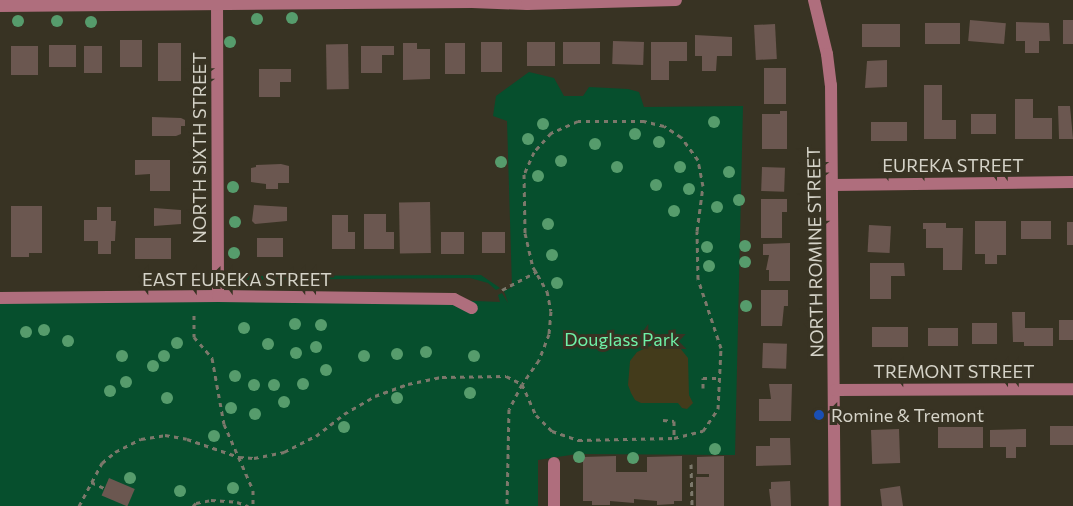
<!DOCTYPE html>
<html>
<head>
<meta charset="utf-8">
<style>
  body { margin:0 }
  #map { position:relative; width:1073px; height:506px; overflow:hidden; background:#383323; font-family:Commissioner,sans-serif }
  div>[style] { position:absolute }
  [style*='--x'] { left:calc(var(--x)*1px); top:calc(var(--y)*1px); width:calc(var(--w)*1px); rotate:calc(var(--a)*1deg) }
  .green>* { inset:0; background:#064f2d }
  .sand>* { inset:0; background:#433b1b }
  .building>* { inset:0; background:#6b5750; transform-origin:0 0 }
  .path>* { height:3px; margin-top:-1.5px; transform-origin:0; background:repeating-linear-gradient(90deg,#7c786b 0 4.5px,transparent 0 9px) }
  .minor>* { height:12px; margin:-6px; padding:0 6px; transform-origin:6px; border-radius:6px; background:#af6e7d }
  .trees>* { width:12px; height:12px; margin:-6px; border-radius:50%; background:#569c6c }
  .dots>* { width:16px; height:16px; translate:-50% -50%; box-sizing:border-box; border:3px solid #383323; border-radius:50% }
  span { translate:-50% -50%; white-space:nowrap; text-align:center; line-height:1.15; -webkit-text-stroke:6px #383323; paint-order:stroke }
  .street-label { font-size:18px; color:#d5d3c8 }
  .park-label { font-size:18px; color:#6ff2a8 }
  .poi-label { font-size:18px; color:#d5d3c8 }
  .left { translate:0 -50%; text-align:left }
</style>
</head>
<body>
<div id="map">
  <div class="green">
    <i style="clip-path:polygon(529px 72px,554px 78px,564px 96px,583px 96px,589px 87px,628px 89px,639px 92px,644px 107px,743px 106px,735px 455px,577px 454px,538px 460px,538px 506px,0 506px,0 299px,428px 299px,500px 302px,498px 295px,502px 293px,508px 303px,504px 291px,512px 287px,507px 121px,493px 116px,496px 96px)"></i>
    <i style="clip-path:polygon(481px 275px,500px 288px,496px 290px,488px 283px,470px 278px,239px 280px,239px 276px)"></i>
  </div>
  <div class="sand">
    <i style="clip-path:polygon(657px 343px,669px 343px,680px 348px,688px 358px,689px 395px,693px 403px,687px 409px,682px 408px,678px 403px,641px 403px,635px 400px,631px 393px,628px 385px,630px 361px,637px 352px)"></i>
  </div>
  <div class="building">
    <i style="left:970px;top:20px;width:36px;height:21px;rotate:5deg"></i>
    <i style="left:1063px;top:20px;width:10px;height:24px"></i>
    <i style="clip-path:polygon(1016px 22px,1049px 23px,1050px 41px,1039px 41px,1039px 53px,1025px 53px,1025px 41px,1016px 41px)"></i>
    <i style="left:960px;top:23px;width:21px;height:35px;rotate:90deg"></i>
    <i style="left:775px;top:24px;width:35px;height:21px;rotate:87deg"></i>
    <i style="left:862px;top:24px;width:38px;height:23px"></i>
    <i style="clip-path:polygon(695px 35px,732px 37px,732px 56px,717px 56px,716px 71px,702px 71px,702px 56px,695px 56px)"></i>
    <i style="left:120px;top:40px;width:22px;height:27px"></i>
    <i style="left:613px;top:41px;width:31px;height:23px;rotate:2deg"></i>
    <i style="left:481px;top:42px;width:21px;height:30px"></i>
    <i style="left:527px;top:42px;width:28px;height:24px"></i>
    <i style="left:600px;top:42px;width:22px;height:37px;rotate:90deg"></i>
    <i style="clip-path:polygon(651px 42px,687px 42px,687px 61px,669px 61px,669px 80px,651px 80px)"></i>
    <i style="left:158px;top:43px;width:23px;height:38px"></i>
    <i style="clip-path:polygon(403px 43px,417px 43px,417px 49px,430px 49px,430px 79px,403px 80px)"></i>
    <i style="left:445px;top:43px;width:20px;height:31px"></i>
    <i style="left:348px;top:44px;width:45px;height:22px;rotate:89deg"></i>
    <i style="left:49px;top:45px;width:27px;height:22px"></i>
    <i style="left:11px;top:46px;width:27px;height:29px"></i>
    <i style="left:84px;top:46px;width:18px;height:27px"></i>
    <i style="clip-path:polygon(361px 46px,394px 46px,394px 55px,382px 55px,382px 73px,361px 73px)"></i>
    <i style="clip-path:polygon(887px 60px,887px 87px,865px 88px,867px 61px)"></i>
    <i style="left:764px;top:68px;width:22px;height:36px"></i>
    <i style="clip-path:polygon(259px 69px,291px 69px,291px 82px,280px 82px,280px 97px,259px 97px)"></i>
    <i style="clip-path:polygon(924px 85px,942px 85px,942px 120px,956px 120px,956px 139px,924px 139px)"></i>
    <i style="clip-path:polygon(1015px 99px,1033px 99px,1033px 118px,1052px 118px,1052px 139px,1015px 139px)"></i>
    <i style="clip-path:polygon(1058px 106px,1070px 106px,1073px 139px,1059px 139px)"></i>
    <i style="clip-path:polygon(780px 111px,787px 111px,787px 149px,762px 149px,762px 114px,780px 114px)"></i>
    <i style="left:971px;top:114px;width:25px;height:20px"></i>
    <i style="clip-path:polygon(152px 117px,181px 118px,185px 120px,185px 126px,181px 126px,181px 134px,176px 136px,152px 136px)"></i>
    <i style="left:871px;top:122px;width:36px;height:19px"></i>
    <i style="clip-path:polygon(135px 160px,170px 160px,170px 191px,150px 191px,150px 174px,135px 175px)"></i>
    <i style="clip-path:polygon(281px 164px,289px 166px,289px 183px,278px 183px,278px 189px,266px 189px,266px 184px,251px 182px,251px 168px,256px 167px,256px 165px)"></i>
    <i style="left:762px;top:167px;width:23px;height:24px;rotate:2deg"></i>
    <i style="clip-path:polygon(761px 199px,787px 199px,787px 212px,782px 212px,782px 238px,761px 238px)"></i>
    <i style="left:430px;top:202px;width:51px;height:31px;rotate:89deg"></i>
    <i style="clip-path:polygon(254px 205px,287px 207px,287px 221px,255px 224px,252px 221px)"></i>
    <i style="clip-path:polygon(11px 206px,42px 206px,42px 253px,29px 253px,29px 257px,11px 257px)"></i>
    <i style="clip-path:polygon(97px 207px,111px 207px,111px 221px,116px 221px,115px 241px,111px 241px,111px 254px,98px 254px,98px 241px,84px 241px,84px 220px,97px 220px)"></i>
    <i style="clip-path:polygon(154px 208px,181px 210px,181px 224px,154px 226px)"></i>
    <i style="clip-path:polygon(364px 214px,386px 214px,386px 232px,394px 232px,394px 249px,364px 249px)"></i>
    <i style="clip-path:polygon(332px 215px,348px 215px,348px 232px,355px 232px,355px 249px,332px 249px)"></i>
    <i style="clip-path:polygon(975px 221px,1006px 221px,1006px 255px,997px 255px,997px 264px,985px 264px,985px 254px,975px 254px)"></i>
    <i style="left:1051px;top:221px;width:18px;height:30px;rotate:90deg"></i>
    <i style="left:1067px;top:222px;width:6px;height:23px"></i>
    <i style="clip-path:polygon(923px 223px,946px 223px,946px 228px,963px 228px,962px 270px,943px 270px,943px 248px,926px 248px,926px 229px,923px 229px)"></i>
    <i style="left:869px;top:225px;width:22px;height:27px;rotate:3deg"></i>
    <i style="left:441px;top:232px;width:23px;height:22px"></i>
    <i style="left:482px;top:232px;width:23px;height:21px"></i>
    <i style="left:135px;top:238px;width:36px;height:21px"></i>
    <i style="left:257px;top:238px;width:26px;height:19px"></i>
    <i style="clip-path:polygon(790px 243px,790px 281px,769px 281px,769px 270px,766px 270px,769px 255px,763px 255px,763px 244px)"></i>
    <i style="clip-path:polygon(870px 263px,904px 263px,905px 276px,891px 276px,891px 299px,870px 299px)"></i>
    <i style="clip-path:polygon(761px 290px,788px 290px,788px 306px,784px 306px,782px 326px,761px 326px)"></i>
    <i style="clip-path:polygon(1012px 312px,1025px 312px,1025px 328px,1053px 328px,1053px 346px,1024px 346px,1024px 342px,1013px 342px)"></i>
    <i style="left:1059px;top:320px;width:14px;height:20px"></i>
    <i style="left:972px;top:323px;width:25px;height:21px"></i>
    <i style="left:872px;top:327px;width:36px;height:20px"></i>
    <i style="left:928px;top:328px;width:30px;height:18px"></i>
    <i style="left:763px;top:343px;width:24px;height:25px;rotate:2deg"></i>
    <i style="clip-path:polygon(769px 384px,792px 384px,791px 421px,759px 421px,759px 399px,771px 399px)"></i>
    <i style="left:1050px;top:426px;width:23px;height:19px"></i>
    <i style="left:983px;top:427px;width:21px;height:45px;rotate:90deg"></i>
    <i style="left:899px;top:429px;width:34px;height:28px;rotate:88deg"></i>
    <i style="clip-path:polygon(1026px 429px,1026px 447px,1016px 447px,1016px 458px,1006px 458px,1006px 447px,990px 447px,990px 430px)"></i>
    <i style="clip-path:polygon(770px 438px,790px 438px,791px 465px,756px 466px,756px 446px,770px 446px)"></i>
    <i style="clip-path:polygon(616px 456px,616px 472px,647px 472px,647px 457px,682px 456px,682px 501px,674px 501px,674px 504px,657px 505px,657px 501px,634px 499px,634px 503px,610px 501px,610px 505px,592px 505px,592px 501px,583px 501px,583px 457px)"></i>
    <i style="clip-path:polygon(724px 456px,724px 506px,696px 506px,696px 477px,709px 477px,709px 474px,697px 474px,697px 457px)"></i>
    <i style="left:109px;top:478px;width:28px;height:19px;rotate:23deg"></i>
    <i style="clip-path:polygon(790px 481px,791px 506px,771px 506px,769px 489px,771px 489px,771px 482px)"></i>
    <i style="clip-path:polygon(900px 486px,903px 506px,882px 506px,880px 489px)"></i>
  </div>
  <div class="path">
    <i style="--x:502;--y:290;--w:40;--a:-28"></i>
    <i style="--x:194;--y:315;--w:22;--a:90"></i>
    <i style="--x:194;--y:337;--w:28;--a:49"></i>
    <i style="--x:212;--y:358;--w:67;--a:79.7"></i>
    <i style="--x:224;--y:424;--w:72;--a:66.3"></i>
    <i style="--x:253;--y:490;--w:16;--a:90"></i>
    <i style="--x:703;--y:388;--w:10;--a:-90"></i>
    <i style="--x:703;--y:378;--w:17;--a:0"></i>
    <i style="--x:663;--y:420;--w:11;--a:5"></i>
    <i style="--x:674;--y:421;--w:17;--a:90"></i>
    <i style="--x:691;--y:464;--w:42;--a:88.6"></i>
    <i style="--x:91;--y:482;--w:14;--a:25"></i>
    <i style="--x:79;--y:506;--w:49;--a:-61.9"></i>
    <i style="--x:102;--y:463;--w:17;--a:-40"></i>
    <i style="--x:115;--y:452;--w:29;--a:-27"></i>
    <i style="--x:141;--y:439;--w:24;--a:-9"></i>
    <i style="--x:165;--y:435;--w:22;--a:10"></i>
    <i style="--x:187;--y:439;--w:55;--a:19.1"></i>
    <i style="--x:239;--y:457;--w:15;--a:4"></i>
    <i style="--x:254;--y:458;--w:31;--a:-11"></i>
    <i style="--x:284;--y:452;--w:36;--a:-27"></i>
    <i style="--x:316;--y:436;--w:36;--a:-38"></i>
    <i style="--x:344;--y:414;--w:36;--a:-30"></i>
    <i style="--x:375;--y:396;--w:35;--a:-20"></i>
    <i style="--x:408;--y:384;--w:35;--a:-12"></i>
    <i style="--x:442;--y:377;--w:64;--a:-0.9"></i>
    <i style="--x:506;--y:376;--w:18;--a:27"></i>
    <i style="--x:522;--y:384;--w:34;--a:66"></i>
    <i style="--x:536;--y:415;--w:23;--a:45"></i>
    <i style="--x:552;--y:431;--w:28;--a:19"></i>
    <i style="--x:578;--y:440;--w:96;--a:-1.2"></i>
    <i style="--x:674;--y:438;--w:30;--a:-14"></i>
    <i style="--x:703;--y:431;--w:27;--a:-56"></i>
    <i style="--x:718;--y:409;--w:61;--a:-87.2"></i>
    <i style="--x:721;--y:348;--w:73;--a:-108.4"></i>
    <i style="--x:698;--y:279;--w:48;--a:-91.2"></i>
    <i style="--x:697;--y:231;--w:45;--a:-82.4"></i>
    <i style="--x:703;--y:186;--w:26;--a:-101"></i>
    <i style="--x:698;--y:160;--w:29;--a:-126"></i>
    <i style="--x:681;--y:137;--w:20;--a:-147"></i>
    <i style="--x:664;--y:126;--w:21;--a:-166"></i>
    <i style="--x:644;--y:121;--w:66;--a:180"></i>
    <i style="--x:578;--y:121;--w:30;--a:156"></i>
    <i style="--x:551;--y:133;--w:25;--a:132"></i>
    <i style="--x:534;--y:152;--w:24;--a:114"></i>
    <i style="--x:524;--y:174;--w:59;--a:89"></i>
    <i style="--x:525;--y:233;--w:35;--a:77"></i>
    <i style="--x:533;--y:267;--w:28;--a:60"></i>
    <i style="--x:547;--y:291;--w:20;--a:79"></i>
    <i style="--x:551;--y:311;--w:23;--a:95"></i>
    <i style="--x:549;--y:334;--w:28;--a:111"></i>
    <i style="--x:539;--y:360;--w:29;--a:125"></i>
    <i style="--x:522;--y:384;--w:28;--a:117"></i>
    <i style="--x:509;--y:409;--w:97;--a:91.2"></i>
    <i style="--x:193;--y:506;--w:4;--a:-45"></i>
    <i style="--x:196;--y:503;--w:15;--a:-11"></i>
    <i style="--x:211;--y:500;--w:26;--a:4"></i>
    <i style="--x:237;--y:502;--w:12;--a:20"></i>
  </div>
  <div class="minor">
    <i style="--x:217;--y:0;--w:296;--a:89.8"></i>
    <i style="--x:814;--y:0;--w:56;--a:76.5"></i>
    <i style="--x:827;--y:54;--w:31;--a:83"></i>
    <i style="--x:831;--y:85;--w:421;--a:89.5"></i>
    <i style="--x:0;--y:6;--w:472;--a:-0.5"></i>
    <i style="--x:472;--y:2;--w:55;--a:2.1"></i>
    <i style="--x:527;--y:4;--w:149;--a:-1.5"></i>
    <i style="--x:833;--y:185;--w:240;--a:-0.7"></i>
    <i style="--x:0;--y:298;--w:218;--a:-0.5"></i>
    <i style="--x:218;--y:296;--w:236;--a:0.7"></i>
    <i style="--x:454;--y:299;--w:20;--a:27"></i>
    <i style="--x:835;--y:390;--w:238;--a:-0.2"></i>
    <i style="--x:554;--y:463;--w:43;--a:90"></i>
  </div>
  <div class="trees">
    <i style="left:292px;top:18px"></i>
    <i style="left:257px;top:19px"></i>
    <i style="left:18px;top:21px"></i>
    <i style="left:57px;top:21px"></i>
    <i style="left:91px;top:22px"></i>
    <i style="left:230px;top:42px"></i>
    <i style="left:714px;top:122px"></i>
    <i style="left:543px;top:124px"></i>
    <i style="left:635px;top:134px"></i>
    <i style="left:528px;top:139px"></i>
    <i style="left:659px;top:142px"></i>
    <i style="left:595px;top:144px"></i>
    <i style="left:561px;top:161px"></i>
    <i style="left:501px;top:162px"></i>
    <i style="left:617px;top:167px"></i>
    <i style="left:680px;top:167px"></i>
    <i style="left:729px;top:172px"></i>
    <i style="left:538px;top:176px"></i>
    <i style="left:656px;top:185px"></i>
    <i style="left:233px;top:187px"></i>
    <i style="left:689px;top:189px"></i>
    <i style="left:739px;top:200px"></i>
    <i style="left:717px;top:207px"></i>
    <i style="left:674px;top:211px"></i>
    <i style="left:235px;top:222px"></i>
    <i style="left:548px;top:224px"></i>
    <i style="left:745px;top:246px"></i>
    <i style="left:707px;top:247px"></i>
    <i style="left:234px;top:253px"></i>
    <i style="left:552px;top:255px"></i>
    <i style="left:745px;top:262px"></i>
    <i style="left:709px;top:266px"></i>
    <i style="left:557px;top:283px"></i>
    <i style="left:746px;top:306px"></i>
    <i style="left:295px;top:324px"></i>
    <i style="left:321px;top:325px"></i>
    <i style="left:244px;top:328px"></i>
    <i style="left:44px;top:330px"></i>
    <i style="left:26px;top:332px"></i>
    <i style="left:68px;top:341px"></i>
    <i style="left:177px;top:343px"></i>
    <i style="left:268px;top:344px"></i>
    <i style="left:316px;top:347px"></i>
    <i style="left:426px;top:352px"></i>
    <i style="left:296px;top:353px"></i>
    <i style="left:397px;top:354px"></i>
    <i style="left:122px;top:356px"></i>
    <i style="left:164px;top:356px"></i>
    <i style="left:364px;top:356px"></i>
    <i style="left:474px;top:356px"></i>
    <i style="left:153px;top:366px"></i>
    <i style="left:326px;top:370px"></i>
    <i style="left:235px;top:376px"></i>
    <i style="left:126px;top:382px"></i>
    <i style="left:303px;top:384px"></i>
    <i style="left:254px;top:385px"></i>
    <i style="left:274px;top:385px"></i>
    <i style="left:110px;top:391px"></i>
    <i style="left:470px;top:393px"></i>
    <i style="left:167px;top:398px"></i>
    <i style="left:397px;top:398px"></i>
    <i style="left:284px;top:402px"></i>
    <i style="left:231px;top:408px"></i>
    <i style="left:255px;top:414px"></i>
    <i style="left:344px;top:427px"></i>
    <i style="left:214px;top:436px"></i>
    <i style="left:715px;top:449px"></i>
    <i style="left:579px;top:457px"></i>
    <i style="left:633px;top:458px"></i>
    <i style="left:130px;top:478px"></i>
    <i style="left:233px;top:488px"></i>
    <i style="left:180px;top:491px"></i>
  </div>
  <div class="dots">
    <i style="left:819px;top:415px;background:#1a4fb4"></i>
  </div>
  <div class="street-label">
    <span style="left:199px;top:148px;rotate:-90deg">NORTH SIXTH STREET</span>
    <span style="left:953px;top:165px">EUREKA STREET</span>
    <span style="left:815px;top:252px;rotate:-91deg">NORTH ROMINE STREET</span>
    <span style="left:237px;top:279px">EAST EUREKA STREET</span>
    <span style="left:954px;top:371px">TREMONT STREET</span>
  </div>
  <div class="park-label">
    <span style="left:622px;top:339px">Douglass Park</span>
  </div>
  <div class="poi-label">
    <span class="left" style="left:831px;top:415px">Romine &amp; Tremont</span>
  </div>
</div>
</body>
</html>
